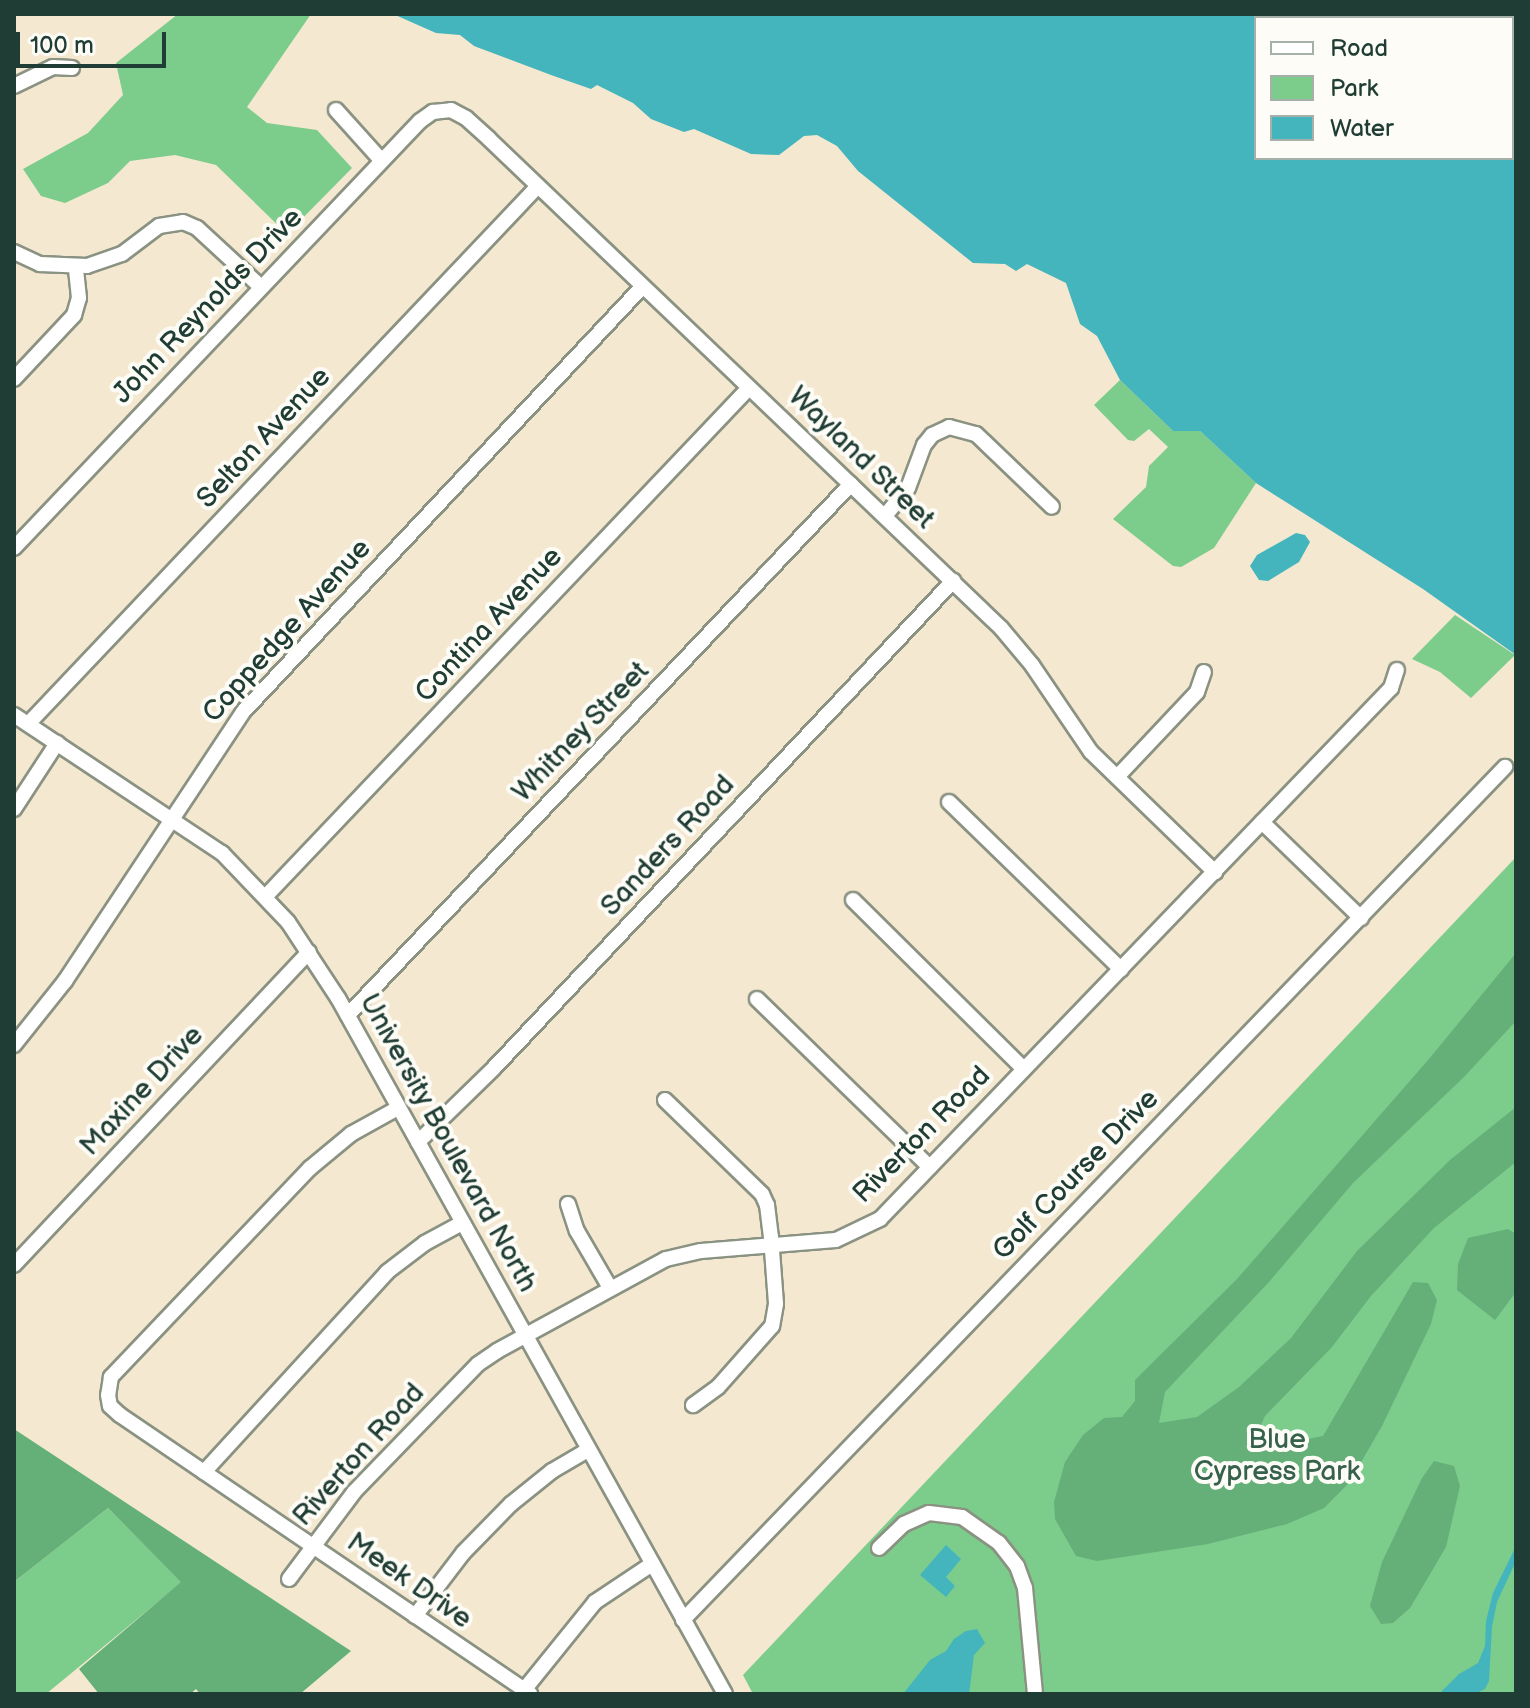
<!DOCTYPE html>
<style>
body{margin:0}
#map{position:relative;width:1530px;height:1708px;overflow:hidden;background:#f4e8d0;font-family:"Balsamiq Sans",sans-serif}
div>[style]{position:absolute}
.green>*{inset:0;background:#7ccc8c}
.forest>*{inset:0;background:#65b078}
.water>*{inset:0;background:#44b4bd}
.roads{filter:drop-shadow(2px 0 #8a9282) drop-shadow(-2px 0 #8a9282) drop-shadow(0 2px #8a9282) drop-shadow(0 -2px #8a9282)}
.minor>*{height:14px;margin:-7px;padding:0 7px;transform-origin:7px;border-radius:7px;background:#fff}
span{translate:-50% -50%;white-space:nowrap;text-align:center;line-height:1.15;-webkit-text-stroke:8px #fdfcf7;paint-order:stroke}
.street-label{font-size:28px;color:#1f3d34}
.park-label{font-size:28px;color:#36614a}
.frame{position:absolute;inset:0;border:16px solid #1f3d34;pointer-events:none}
.legend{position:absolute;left:1254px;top:16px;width:260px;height:144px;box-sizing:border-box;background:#fdfcf7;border:2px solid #a4b0a9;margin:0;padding:10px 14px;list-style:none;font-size:24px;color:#1f3d34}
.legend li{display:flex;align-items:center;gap:16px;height:40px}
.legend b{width:40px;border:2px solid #a4b0a9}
.scale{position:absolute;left:16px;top:32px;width:150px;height:36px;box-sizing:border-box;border:4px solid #1f3d34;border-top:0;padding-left:10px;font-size:24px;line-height:28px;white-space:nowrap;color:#1f3d34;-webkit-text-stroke:6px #fdfcf7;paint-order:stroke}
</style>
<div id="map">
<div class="green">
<i style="clip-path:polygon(178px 14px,311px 14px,247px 107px,267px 123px,317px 130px,352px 168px,287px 234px,216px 165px,175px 155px,130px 161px,108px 183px,65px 203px,41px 196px,23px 169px,88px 133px,123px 95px,116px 63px)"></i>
<i style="clip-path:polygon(1120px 380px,1173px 431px,1200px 431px,1256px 483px,1214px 548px,1181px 567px,1173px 566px,1113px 519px,1146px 487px,1149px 466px,1168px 447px,1149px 429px,1134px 441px,1128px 440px,1094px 405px)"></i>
<i style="clip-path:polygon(1455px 615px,1515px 655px,1471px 698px,1440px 672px,1412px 659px)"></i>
<i style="clip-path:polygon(1516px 857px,1516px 1694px,753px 1694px,743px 1675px)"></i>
<i style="clip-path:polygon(108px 1508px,182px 1582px,46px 1694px,14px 1694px,14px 1582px)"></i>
</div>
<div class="forest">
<i style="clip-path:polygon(1516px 953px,1516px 1021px,1464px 1077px,1353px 1183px,1269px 1282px,1165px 1392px,1159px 1423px,1197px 1417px,1239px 1387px,1291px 1338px,1357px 1251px,1450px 1160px,1516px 1107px,1516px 1162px,1434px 1228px,1371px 1296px,1332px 1347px,1265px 1416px,1254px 1441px,1273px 1446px,1323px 1436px,1413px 1282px,1428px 1283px,1437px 1300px,1431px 1324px,1382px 1426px,1349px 1483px,1324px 1508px,1287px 1524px,1208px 1544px,1097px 1561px,1076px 1556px,1055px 1519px,1054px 1502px,1065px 1462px,1083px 1435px,1104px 1418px,1122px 1417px,1135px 1401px,1135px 1380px,1237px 1279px,1429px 1059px)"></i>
<i style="clip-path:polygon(1508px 1229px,1516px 1234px,1516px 1292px,1495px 1320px,1457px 1290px,1458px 1264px,1468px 1238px)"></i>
<i style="clip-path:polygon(14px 1429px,351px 1651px,300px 1694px,200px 1694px,196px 1689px,190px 1694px,99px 1694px,79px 1669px,181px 1582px,108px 1508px,14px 1582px)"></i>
<i style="clip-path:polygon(1434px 1461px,1454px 1466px,1460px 1486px,1446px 1547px,1410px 1608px,1393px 1623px,1381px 1624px,1370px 1606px,1382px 1562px,1422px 1478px)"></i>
</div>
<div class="water">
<i style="clip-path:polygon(evenodd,393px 14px,1516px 14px,1516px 655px,1423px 589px,1256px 483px,1200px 431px,1173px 431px,1120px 380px,1097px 336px,1080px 324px,1066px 283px,1027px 264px,1016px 271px,1005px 264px,973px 263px,858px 171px,837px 146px,817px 135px,804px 136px,779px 155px,751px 154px,694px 129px,684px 132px,651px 119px,633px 103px,597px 85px,591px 89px,551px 75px,474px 46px,460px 35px,436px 33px,393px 14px,1256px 18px,1512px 18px,1512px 158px,1256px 158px,1256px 18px)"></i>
<i style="clip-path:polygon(1296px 533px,1305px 535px,1310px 542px,1299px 562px,1268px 581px,1259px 580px,1250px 566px,1257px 555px)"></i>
<i style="clip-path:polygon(946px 1545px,961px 1559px,946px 1577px,955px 1586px,946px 1597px,920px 1575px)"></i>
<i style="clip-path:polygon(1516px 1546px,1516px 1561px,1497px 1602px,1492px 1627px,1489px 1681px,1485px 1689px,1475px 1694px,1439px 1694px,1459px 1674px,1478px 1663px,1485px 1646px,1486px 1621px,1493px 1593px)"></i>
<i style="clip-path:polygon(977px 1629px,985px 1643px,974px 1655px,969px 1694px,903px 1694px,930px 1660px,946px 1651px,954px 1639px,966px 1631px)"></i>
</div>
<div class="roads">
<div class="minor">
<i style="left:14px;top:86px;width:43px;rotate:-26deg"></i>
<i style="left:53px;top:67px;width:19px;rotate:3deg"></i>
<i style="left:336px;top:110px;width:67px;rotate:48deg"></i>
<i style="left:14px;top:252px;width:29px;rotate:25deg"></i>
<i style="left:40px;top:264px;width:47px;rotate:2.4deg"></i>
<i style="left:87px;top:266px;width:37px;rotate:-19deg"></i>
<i style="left:122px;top:254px;width:46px;rotate:-37.1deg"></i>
<i style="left:159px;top:226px;width:24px;rotate:-9deg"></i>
<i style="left:183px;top:222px;width:15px;rotate:23deg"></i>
<i style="left:197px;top:228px;width:87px;rotate:42.7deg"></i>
<i style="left:14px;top:379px;width:88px;rotate:-46.8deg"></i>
<i style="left:74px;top:315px;width:18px;rotate:-74deg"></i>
<i style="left:79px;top:298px;width:31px;rotate:-96deg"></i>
<i style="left:885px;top:516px;width:36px;rotate:-51deg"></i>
<i style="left:908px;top:488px;width:46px;rotate:-69.6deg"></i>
<i style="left:924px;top:445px;width:13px;rotate:-51deg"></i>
<i style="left:932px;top:435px;width:19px;rotate:-25deg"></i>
<i style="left:949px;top:427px;width:28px;rotate:15deg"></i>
<i style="left:976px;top:434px;width:105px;rotate:43.8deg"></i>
<i style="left:14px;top:548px;width:589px;rotate:-46.44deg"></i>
<i style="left:420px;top:121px;width:16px;rotate:-35deg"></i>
<i style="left:433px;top:112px;width:18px;rotate:-6deg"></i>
<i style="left:451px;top:110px;width:17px;rotate:28deg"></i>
<i style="left:466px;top:118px;width:31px;rotate:42deg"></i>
<i style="left:489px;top:139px;width:708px;rotate:43.68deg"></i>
<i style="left:1001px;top:628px;width:48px;rotate:50deg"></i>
<i style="left:1032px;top:665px;width:105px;rotate:55.9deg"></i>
<i style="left:1091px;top:752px;width:173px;rotate:44.1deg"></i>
<i style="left:14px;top:715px;width:250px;rotate:33.6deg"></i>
<i style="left:222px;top:853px;width:95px;rotate:46.3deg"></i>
<i style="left:288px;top:922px;width:91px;rotate:56.7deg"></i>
<i style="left:338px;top:998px;width:796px;rotate:60.92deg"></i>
<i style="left:28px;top:724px;width:740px;rotate:-46.53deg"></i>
<i style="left:1117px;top:777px;width:117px;rotate:-46.7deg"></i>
<i style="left:1197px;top:692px;width:21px;rotate:-71deg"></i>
<i style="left:949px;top:802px;width:240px;rotate:44.2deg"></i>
<i style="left:14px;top:809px;width:79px;rotate:-56.9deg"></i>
<i style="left:1262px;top:822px;width:138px;rotate:44.1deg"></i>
<i style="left:266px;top:896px;width:701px;rotate:-46.45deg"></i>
<i style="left:853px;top:900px;width:240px;rotate:44.7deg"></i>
<i style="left:757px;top:999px;width:241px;rotate:44.2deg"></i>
<i style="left:348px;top:1015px;width:731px;rotate:-46.55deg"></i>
<i style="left:14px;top:1045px;width:82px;rotate:-51.4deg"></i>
<i style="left:65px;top:981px;width:323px;rotate:-56.5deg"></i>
<i style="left:243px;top:712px;width:584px;rotate:-46.8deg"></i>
<i style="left:665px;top:1100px;width:135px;rotate:44.1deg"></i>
<i style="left:762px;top:1194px;width:12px;rotate:66deg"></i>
<i style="left:767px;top:1205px;width:32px;rotate:83deg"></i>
<i style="left:771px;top:1237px;width:67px;rotate:85.7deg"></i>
<i style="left:776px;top:1304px;width:22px;rotate:100deg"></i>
<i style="left:772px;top:1326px;width:81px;rotate:131.5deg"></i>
<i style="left:718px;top:1387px;width:31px;rotate:144deg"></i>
<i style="left:398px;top:1108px;width:54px;rotate:151deg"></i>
<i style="left:351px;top:1134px;width:53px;rotate:140.3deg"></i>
<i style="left:310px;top:1168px;width:289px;rotate:133.6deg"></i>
<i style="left:111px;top:1377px;width:18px;rotate:99deg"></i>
<i style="left:108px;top:1395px;width:11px;rotate:80deg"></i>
<i style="left:110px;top:1406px;width:13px;rotate:42deg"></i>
<i style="left:120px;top:1415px;width:496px;rotate:34.2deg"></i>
<i style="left:418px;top:1142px;width:105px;rotate:-44.2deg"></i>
<i style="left:493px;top:1069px;width:671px;rotate:-46.69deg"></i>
<i style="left:568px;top:1204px;width:28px;rotate:72deg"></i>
<i style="left:577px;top:1231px;width:66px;rotate:59.9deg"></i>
<i style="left:14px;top:1265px;width:430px;rotate:-46.7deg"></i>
<i style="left:204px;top:1472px;width:271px;rotate:-47.5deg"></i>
<i style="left:387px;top:1272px;width:48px;rotate:-37.3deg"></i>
<i style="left:425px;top:1243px;width:42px;rotate:-28.4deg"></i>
<i style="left:879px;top:1548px;width:35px;rotate:-44deg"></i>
<i style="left:904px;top:1524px;width:27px;rotate:-24deg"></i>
<i style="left:929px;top:1513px;width:33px;rotate:7deg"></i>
<i style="left:962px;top:1517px;width:45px;rotate:35.1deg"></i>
<i style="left:999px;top:1543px;width:29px;rotate:52deg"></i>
<i style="left:1017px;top:1566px;width:23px;rotate:70deg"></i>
<i style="left:1025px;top:1588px;width:106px;rotate:84.6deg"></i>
<i style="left:289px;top:1579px;width:109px;rotate:-53.2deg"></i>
<i style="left:354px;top:1492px;width:178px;rotate:-45.9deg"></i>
<i style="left:478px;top:1364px;width:23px;rotate:-34deg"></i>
<i style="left:497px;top:1351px;width:192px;rotate:-28.6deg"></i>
<i style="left:666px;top:1259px;width:36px;rotate:-13deg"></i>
<i style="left:701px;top:1251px;width:135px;rotate:-4.7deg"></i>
<i style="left:836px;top:1240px;width:49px;rotate:-25.5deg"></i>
<i style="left:880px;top:1219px;width:737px;rotate:-46.1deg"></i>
<i style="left:1391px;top:688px;width:19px;rotate:-72deg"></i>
<i style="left:415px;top:1616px;width:79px;rotate:-52.7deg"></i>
<i style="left:463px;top:1553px;width:69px;rotate:-45.6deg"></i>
<i style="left:511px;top:1504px;width:53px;rotate:-38.8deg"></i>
<i style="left:552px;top:1471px;width:42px;rotate:-30.3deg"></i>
<i style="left:683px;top:1620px;width:1185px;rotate:-46.06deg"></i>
<i style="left:524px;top:1690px;width:113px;rotate:-51.1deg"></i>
<i style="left:595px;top:1602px;width:69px;rotate:-33.7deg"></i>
</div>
</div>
<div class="street-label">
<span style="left:208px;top:306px;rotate:-46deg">John Reynolds Drive</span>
<span style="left:264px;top:438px;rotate:-47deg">Selton Avenue</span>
<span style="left:861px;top:458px;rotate:44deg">Wayland Street</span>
<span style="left:489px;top:625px;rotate:-47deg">Contina Avenue</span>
<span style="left:287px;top:631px;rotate:-48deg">Coppedge Avenue</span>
<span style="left:581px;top:732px;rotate:-46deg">Whitney Street</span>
<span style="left:668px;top:846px;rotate:-47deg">Sanders Road</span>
<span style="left:142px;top:1091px;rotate:-47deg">Maxine Drive</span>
<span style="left:922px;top:1135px;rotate:-45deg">Riverton Road</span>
<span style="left:448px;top:1143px;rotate:61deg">University Boulevard North</span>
<span style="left:1076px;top:1175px;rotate:-46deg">Golf Course Drive</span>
<span style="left:359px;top:1455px;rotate:-48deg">Riverton Road</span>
<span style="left:409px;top:1581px;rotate:35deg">Meek Drive</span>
</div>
<div class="park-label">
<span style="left:1277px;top:1456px">Blue<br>Cypress Park</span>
</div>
<div class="frame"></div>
<ul class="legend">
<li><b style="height:10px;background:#fff"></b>Road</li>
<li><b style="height:22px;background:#7ccc8c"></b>Park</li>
<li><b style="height:22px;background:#44b4bd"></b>Water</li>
</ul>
<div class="scale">100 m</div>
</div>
